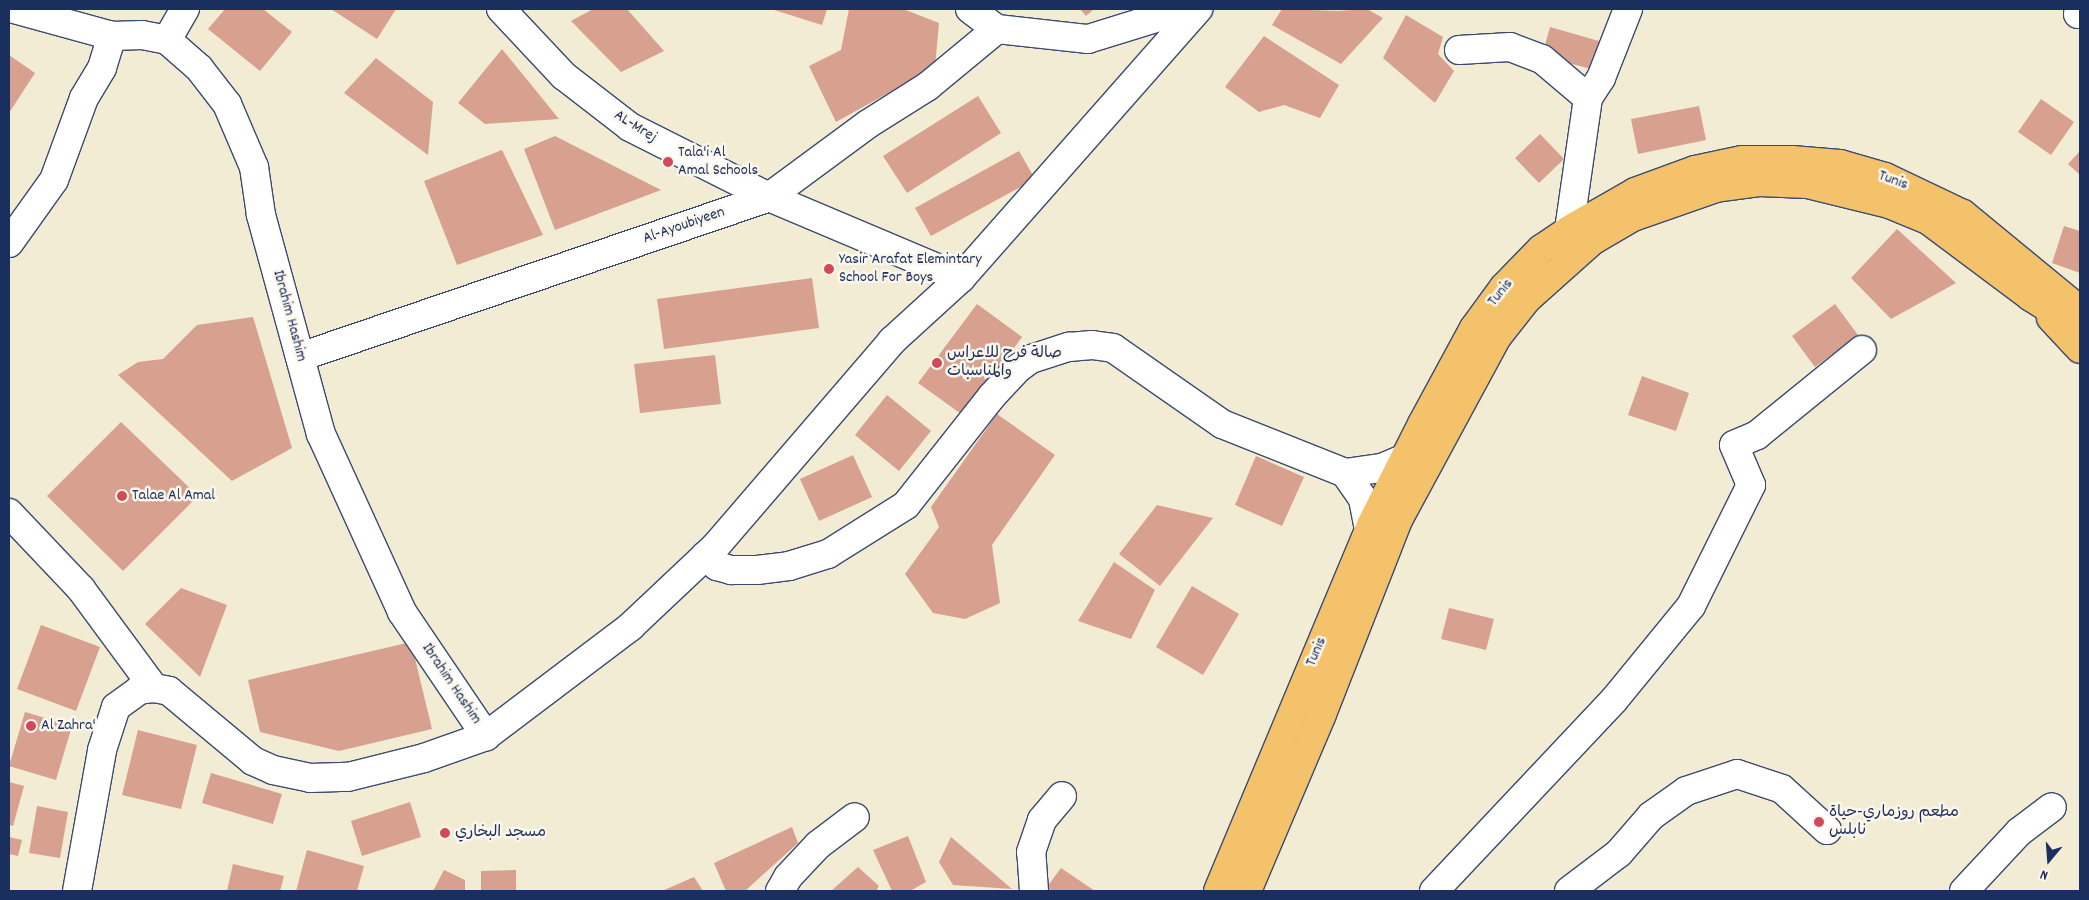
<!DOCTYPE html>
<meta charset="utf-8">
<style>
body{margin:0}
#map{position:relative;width:2089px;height:900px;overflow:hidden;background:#f2ecd5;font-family:Dekko,"Playpen Sans Arabic",sans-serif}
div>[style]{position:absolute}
.building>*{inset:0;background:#d8a08f}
.roads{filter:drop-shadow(1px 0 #3b4b70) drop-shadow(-1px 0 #3b4b70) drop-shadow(0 1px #3b4b70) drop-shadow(0 -1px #3b4b70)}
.minor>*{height:28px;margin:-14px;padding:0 14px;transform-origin:14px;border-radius:14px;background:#fff}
.major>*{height:28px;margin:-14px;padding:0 14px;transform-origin:14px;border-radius:14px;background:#f4c26a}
.dots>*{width:14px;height:14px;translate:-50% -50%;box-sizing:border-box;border:2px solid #fbf7ec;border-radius:50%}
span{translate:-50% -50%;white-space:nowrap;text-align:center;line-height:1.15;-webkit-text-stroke:5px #fbf7ec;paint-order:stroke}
.street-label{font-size:16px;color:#1b2f5e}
.poi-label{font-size:16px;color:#1b2f5e}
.left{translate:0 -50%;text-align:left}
.frame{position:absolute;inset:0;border:10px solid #1b2f5e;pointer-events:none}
.north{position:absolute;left:2024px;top:835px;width:50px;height:50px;-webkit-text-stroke:4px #fbf7ec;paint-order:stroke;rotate:198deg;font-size:14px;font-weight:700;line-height:20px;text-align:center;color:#1b2f5e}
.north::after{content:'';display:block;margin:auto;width:18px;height:22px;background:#1b2f5e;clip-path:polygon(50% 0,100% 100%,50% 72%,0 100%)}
</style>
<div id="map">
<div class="building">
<i style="clip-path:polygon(225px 9px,263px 9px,292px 32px,260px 71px,208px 29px)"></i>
<i style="clip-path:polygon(331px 9px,396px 9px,377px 39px)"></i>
<i style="clip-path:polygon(593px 9px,627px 9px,664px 51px,621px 72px,571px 21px)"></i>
<i style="clip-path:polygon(771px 9px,827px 9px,822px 25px)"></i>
<i style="clip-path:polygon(849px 9px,903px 9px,939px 23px,935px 67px,836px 122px,809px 66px,841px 50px)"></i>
<i style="clip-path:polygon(1080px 9px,1094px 9px,1086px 16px)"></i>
<i style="clip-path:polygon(1282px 9px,1338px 11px,1367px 9px,1383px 18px,1341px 64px,1272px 25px)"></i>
<i style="clip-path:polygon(1406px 15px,1443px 37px,1438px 54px,1454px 71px,1435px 103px,1383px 58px)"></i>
<i style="clip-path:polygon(1550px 27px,1599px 41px,1591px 69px,1542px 56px)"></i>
<i style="clip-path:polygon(1264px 36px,1339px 85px,1320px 118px,1284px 105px,1259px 112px,1225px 87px)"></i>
<i style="clip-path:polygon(502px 49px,559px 119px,485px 124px,458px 103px)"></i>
<i style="clip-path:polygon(9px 55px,35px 73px,9px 113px)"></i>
<i style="clip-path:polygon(376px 58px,433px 102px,428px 155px,344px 93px)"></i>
<i style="clip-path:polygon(978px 96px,1001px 133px,907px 193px,883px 156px)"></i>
<i style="clip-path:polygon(2041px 99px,2074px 122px,2051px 155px,2018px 132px)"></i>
<i style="clip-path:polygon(1699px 106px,1706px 140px,1638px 154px,1631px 119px)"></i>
<i style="clip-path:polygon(1540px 134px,1564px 159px,1539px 183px,1515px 158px)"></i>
<i style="clip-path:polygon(555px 136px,661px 190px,555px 230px,524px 149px)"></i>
<i style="clip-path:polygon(502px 150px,543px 235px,457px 265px,424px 181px)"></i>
<i style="clip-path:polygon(1019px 151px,1035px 179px,931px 236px,915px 208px)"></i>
<i style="clip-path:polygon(2080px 151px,2080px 175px,2068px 164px)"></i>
<i style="clip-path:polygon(2064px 226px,2080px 231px,2080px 273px,2052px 263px)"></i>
<i style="clip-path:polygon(1897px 229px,1956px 283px,1891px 319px,1851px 278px)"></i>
<i style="clip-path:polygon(812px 278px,819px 328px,664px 349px,657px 299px)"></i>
<i style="clip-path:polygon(977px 304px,1022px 337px,964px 416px,918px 383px)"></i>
<i style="clip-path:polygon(1835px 304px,1858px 335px,1815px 367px,1792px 336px)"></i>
<i style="clip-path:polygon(253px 317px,292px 448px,232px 481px,118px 375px,138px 362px,163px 359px,197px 325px)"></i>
<i style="clip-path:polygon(715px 355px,721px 404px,640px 413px,634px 364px)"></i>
<i style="clip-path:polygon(1642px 376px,1689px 393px,1676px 431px,1628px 415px)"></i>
<i style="clip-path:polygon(887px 395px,931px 431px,899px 471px,855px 435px)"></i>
<i style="clip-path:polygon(997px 414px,1055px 455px,992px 545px,1000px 603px,965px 619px,933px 613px,905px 574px,939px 527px,931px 507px)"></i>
<i style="clip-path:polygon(121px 422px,198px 496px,123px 571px,47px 496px)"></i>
<i style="clip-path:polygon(853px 455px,872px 497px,819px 521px,800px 479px)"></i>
<i style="clip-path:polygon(1256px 456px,1304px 477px,1282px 526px,1235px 505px)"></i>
<i style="clip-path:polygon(1157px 505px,1213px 518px,1160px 586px,1119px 554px)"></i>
<i style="clip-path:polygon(1114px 562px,1155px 590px,1131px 639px,1078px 621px)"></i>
<i style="clip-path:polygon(1192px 586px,1239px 614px,1203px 675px,1156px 647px)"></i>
<i style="clip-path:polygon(181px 588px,227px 605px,200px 677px,145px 624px)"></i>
<i style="clip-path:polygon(1449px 608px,1494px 619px,1486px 650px,1441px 639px)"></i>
<i style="clip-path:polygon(41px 625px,100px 647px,76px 711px,17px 689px)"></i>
<i style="clip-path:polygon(411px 642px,432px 729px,339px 751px,260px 732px,248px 680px)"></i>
<i style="clip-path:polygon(25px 712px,72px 726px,56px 780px,9px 766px)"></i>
<i style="clip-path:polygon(138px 730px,197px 745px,181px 809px,122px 795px)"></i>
<i style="clip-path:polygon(211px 773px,282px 794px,273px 824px,202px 803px)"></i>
<i style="clip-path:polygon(9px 782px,24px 786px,13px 826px,9px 825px)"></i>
<i style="clip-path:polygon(410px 802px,421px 837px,362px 856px,351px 821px)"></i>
<i style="clip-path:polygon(37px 806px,68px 812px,60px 858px,29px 853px)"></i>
<i style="clip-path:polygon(792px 827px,798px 843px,745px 891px,726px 891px,714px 863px)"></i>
<i style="clip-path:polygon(908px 836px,926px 882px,910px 891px,892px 891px,873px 850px)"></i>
<i style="clip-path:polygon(9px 837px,22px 840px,18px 856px,9px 854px)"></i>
<i style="clip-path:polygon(951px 837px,1012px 889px,953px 885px,939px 862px)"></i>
<i style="clip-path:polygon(307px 850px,364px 866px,357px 891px,296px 891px)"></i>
<i style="clip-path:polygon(233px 864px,284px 876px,280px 891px,227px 891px)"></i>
<i style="clip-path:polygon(858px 867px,879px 886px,876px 891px,831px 891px)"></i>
<i style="clip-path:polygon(1061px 868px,1095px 891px,1044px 891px)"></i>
<i style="clip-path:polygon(444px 870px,465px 880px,465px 891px,433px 891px)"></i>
<i style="clip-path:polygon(516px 870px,516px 891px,481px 891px,481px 871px)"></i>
<i style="clip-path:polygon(694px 877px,703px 891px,662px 891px)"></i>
</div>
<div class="roads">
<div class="minor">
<i style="left:14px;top:9px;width:102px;rotate:15.4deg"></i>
<i style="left:112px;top:36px;width:30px;rotate:-2deg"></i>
<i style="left:142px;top:35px;width:25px;rotate:11deg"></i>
<i style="left:167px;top:40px;width:43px;rotate:41.2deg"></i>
<i style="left:199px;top:68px;width:46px;rotate:52.1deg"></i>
<i style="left:227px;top:104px;width:69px;rotate:66.8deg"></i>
<i style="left:254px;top:167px;width:49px;rotate:81.7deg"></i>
<i style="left:261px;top:215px;width:227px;rotate:74.7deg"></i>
<i style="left:321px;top:434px;width:196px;rotate:65.5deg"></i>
<i style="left:402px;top:612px;width:150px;rotate:55.9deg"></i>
<i style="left:501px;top:9px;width:92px;rotate:46.8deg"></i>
<i style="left:564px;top:76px;width:83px;rotate:37.7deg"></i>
<i style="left:630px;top:127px;width:156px;rotate:26.7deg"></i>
<i style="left:769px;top:197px;width:208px;rotate:22.9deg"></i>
<i style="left:970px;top:9px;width:34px;rotate:37deg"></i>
<i style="left:2078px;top:14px;width:2px"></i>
<i style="left:997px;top:29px;width:92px;rotate:6.3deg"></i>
<i style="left:1088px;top:39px;width:102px;rotate:-17.2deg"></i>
<i style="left:167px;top:40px;width:36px;rotate:-60deg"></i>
<i style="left:1459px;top:50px;width:51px;rotate:-3.4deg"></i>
<i style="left:1510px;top:47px;width:34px;rotate:21deg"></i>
<i style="left:1542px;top:59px;width:60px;rotate:40.3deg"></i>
<i style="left:1569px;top:230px;width:133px;rotate:-81.8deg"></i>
<i style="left:1588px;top:98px;width:24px;rotate:-57deg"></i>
<i style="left:1601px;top:78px;width:74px;rotate:-68.6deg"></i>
<i style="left:9px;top:243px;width:77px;rotate:-54.5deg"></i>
<i style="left:54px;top:180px;width:87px;rotate:-69.9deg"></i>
<i style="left:84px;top:98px;width:35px;rotate:-59deg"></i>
<i style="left:102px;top:68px;width:34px;rotate:-73deg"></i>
<i style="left:300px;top:357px;width:496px;rotate:-18.8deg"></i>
<i style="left:769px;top:197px;width:123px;rotate:-36.4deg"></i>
<i style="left:868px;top:124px;width:71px;rotate:-32.3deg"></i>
<i style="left:928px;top:86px;width:89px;rotate:-39.6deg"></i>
<i style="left:1345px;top:473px;width:32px;rotate:55deg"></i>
<i style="left:1363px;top:499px;width:33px;rotate:79deg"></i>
<i style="left:9px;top:513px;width:105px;rotate:46.5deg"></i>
<i style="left:81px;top:589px;width:123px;rotate:53.6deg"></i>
<i style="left:705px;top:556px;width:16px;rotate:40deg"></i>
<i style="left:717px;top:566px;width:15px;rotate:16deg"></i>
<i style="left:731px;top:570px;width:26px"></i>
<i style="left:757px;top:570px;width:32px;rotate:-7deg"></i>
<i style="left:789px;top:566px;width:41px;rotate:-17.1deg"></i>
<i style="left:828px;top:554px;width:92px;rotate:-32.1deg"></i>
<i style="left:906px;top:505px;width:139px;rotate:-51.7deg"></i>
<i style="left:992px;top:396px;width:37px;rotate:-47deg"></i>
<i style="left:1017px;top:369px;width:17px;rotate:-36deg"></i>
<i style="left:1031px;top:359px;width:40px;rotate:-18deg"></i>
<i style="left:1069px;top:347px;width:23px;rotate:-5deg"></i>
<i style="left:1092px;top:345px;width:21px;rotate:8deg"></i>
<i style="left:1113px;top:348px;width:133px;rotate:34.9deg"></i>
<i style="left:1222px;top:424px;width:132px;rotate:21.7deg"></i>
<i style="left:1345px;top:473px;width:37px;rotate:-8deg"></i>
<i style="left:1382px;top:468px;width:25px;rotate:-23deg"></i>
<i style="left:77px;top:891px;width:143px;rotate:-79.9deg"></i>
<i style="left:102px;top:750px;width:45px;rotate:-72deg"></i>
<i style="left:116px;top:707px;width:29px;rotate:-36deg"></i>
<i style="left:139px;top:690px;width:15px;rotate:-8deg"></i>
<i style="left:154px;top:688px;width:15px;rotate:11deg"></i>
<i style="left:169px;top:691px;width:109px;rotate:39.8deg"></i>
<i style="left:253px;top:761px;width:22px;rotate:24deg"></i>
<i style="left:273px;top:770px;width:38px;rotate:12deg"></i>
<i style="left:310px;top:778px;width:38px;rotate:-2deg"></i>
<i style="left:348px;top:777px;width:78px;rotate:-14deg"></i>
<i style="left:424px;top:758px;width:66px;rotate:-19.5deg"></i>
<i style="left:486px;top:736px;width:181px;rotate:-37.1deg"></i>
<i style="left:630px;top:627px;width:117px;rotate:-43.3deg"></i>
<i style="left:715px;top:547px;width:272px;rotate:-49.3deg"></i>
<i style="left:892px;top:341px;width:93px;rotate:-42.4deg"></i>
<i style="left:961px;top:278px;width:359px;rotate:-48.6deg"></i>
<i style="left:780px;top:891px;width:16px;rotate:-60deg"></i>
<i style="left:788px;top:877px;width:44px;rotate:-46.8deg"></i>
<i style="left:818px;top:845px;width:46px;rotate:-37.1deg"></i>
<i style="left:1034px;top:891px;width:39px;rotate:-94deg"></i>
<i style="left:1031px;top:852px;width:34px;rotate:-71deg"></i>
<i style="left:1042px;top:820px;width:31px;rotate:-50deg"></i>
<i style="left:1434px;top:891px;width:262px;rotate:-46.7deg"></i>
<i style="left:1614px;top:700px;width:122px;rotate:-50.7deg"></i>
<i style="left:1691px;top:606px;width:135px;rotate:-63.6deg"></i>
<i style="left:1751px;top:485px;width:43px;rotate:-113deg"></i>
<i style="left:1734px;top:445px;width:25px;rotate:-23deg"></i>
<i style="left:1757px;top:435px;width:135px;rotate:-39deg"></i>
<i style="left:1569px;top:891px;width:63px;rotate:-37.2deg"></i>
<i style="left:1619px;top:853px;width:49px;rotate:-49.1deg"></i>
<i style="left:1651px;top:816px;width:43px;rotate:-35.5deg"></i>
<i style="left:1686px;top:791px;width:54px;rotate:-18.4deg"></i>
<i style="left:1737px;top:774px;width:47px;rotate:18.4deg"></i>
<i style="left:1782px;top:789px;width:61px;rotate:42.3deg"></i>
<i style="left:1964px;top:891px;width:81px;rotate:-47deg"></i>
<i style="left:2019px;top:832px;width:41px;rotate:-37.1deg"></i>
</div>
<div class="major">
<i style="left:2051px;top:318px;width:42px;rotate:46.9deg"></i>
<i style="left:1218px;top:891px;width:397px;rotate:-67.3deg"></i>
<i style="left:1371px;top:525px;width:113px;rotate:-63.2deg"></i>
<i style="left:1422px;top:424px;width:109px;rotate:-61.6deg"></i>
<i style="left:1474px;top:328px;width:51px;rotate:-53.8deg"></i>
<i style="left:1504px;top:287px;width:53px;rotate:-45.8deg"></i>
<i style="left:1541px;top:249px;width:34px;rotate:-34deg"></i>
<i style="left:1569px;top:230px;width:76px;rotate:-29.9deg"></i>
<i style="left:1635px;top:192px;width:64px;rotate:-20.1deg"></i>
<i style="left:1695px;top:170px;width:48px;rotate:-12deg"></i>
<i style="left:1742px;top:160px;width:50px"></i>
<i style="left:1792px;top:160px;width:48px;rotate:4.8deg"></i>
<i style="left:1840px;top:164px;width:47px;rotate:16.1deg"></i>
<i style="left:1885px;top:177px;width:86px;rotate:25.4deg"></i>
<i style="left:1963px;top:214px;width:151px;rotate:39.4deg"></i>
<i style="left:1247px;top:891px;width:192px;rotate:-67deg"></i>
<i style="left:1322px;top:714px;width:208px;rotate:-68.6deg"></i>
<i style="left:1398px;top:520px;width:208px;rotate:-61.6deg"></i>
<i style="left:1497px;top:337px;width:48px;rotate:-51.7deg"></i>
<i style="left:1527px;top:299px;width:87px;rotate:-41.7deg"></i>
<i style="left:1592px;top:241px;width:48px;rotate:-30.3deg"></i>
<i style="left:1633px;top:217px;width:88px;rotate:-19.3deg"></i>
<i style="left:1716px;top:188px;width:43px;rotate:-7.9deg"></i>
<i style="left:1759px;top:182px;width:48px;rotate:2.4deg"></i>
<i style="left:1807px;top:184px;width:84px;rotate:13.7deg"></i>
<i style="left:1889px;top:204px;width:42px;rotate:22.3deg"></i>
<i style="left:1928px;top:220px;width:129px;rotate:36.8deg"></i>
<i style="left:2031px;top:297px;width:54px;rotate:32.2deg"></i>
</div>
</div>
<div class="dots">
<i style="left:668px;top:162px;background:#d1495b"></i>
<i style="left:829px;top:269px;background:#d1495b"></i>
<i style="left:937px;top:363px;background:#d1495b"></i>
<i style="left:122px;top:496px;background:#d1495b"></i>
<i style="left:31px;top:726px;background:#d1495b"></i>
<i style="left:1819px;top:822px;background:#d1495b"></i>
<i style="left:445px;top:833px;background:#d1495b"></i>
</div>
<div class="street-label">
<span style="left:635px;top:127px;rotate:32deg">AL-Mrej</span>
<span style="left:1893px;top:181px;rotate:20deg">Tunis</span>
<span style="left:684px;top:226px;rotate:-19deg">Al-Ayoubiyeen</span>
<span style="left:1501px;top:293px;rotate:-51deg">Tunis</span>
<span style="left:289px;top:316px;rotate:75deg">Ibrahim Hashim</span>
<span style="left:1317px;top:652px;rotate:-67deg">Tunis</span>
<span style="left:451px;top:684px;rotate:56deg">Ibrahim Hashim</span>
</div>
<div class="poi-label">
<span class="left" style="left:678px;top:162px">Tala'i Al<br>Amal Schools</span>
<span class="left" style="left:839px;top:269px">Yasir Arafat Elemintary<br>School For Boys</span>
<span class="left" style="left:947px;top:363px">صالة فرح للاعراس<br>والمناسبات</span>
<span class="left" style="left:132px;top:496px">Talae Al Amal</span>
<span class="left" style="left:41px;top:726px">Al Zahra'</span>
<span class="left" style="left:1829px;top:822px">مطعم روزماري-حياة<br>نابلس</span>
<span class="left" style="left:455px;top:833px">مسجد البخاري</span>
</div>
<div class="frame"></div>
<div class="north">N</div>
</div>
